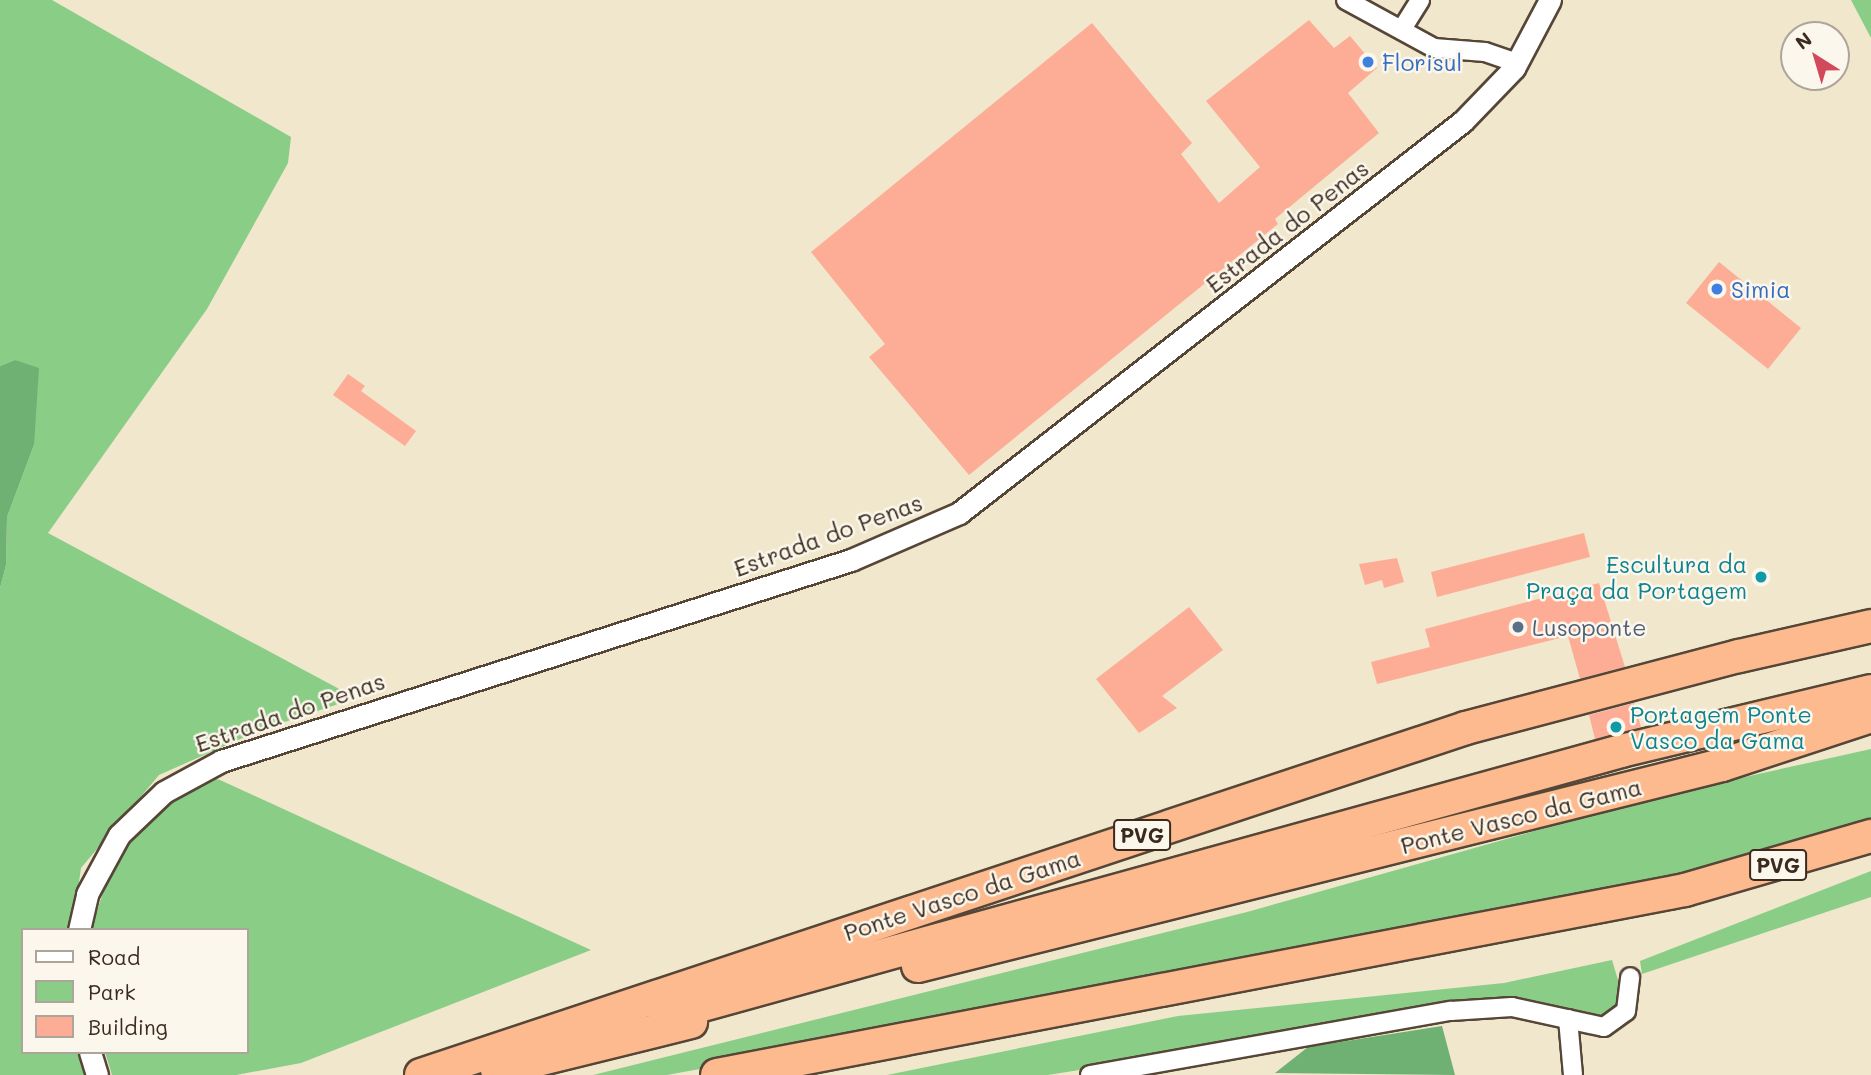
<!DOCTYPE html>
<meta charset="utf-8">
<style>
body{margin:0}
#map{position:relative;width:1871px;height:1075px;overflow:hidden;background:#f0e7cc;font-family:Mali,sans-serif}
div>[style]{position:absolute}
.green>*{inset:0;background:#8acd86}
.forest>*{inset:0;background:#6fb073}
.building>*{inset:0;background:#fdad95}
.roads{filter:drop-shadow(2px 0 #564638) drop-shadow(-2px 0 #564638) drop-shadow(0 2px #564638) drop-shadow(0 -2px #564638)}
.minor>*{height:18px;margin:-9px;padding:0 9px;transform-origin:9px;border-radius:9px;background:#fff}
.tertiary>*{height:21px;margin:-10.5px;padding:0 10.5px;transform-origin:10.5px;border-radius:10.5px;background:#fff}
.motorway>*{height:32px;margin:-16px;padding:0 16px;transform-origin:16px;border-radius:16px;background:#fcba8e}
.dots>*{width:19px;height:19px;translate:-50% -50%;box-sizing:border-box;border:4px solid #fbf7ec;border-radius:50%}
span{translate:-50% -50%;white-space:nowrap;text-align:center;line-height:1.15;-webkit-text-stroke:5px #fbf7ec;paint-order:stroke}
.shield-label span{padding:2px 5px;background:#fbf7ec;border:2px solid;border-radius:5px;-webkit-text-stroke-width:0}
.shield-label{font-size:21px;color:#3b2a1e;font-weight:700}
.shop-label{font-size:23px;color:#366cbe}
.left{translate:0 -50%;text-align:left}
.street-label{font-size:23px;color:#3b2a1e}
.culture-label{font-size:23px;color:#0d838f}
.right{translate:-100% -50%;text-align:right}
.service-label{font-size:23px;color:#4e5e75}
.legend{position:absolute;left:21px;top:928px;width:228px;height:126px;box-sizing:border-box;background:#fbf7ec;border:2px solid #aea59a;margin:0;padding:9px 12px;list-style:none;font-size:21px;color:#3b2a1e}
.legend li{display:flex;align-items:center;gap:14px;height:35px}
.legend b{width:35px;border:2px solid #aea59a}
.north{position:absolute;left:1780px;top:21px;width:70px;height:70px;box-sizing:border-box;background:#fbf7ec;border:2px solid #aea59a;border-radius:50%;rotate:323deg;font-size:19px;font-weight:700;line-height:28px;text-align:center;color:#3b2a1e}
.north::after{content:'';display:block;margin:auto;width:24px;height:32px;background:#d1495b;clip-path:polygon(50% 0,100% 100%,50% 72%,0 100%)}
</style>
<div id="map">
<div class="green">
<i style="clip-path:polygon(0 0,52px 0,291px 137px,288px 163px,207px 309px,48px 533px,356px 698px,258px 731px,159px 775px,81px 868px,72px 930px,23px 930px,23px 1052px,80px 1052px,85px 1075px,0 1075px,0 588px,6px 565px,7px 517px,34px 445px,15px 360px,0 366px)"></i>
<i style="clip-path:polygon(1851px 0,1871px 0,1871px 38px)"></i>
<i style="clip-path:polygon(1871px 749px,1871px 825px,1764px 859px,1270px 965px,667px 1075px,593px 1075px,1247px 912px,1659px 796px)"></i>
<i style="clip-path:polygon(206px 777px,220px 780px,591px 950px,301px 1063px,236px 1075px,112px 1075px,105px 1052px,247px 1052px,247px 930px,91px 930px,114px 858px,166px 800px)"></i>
<i style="clip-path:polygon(1871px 871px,1871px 897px,1642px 974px,1640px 961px)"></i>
<i style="clip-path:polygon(1612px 960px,1624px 1000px,1608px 1018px,1513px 1001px,1048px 1075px,887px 1075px,1178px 1016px,1504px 983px)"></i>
</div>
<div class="forest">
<i style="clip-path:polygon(15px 360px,39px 368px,34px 445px,7px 517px,6px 565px,0 588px,0 366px)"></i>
<i style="clip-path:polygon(1442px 1026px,1455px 1075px,1275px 1073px,1308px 1047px)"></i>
</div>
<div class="building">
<i style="clip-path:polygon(1309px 20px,1334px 48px,1350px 36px,1377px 68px,1348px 93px,1379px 133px,1275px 219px,1278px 224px,969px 475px,869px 357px,885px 344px,811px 252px,1092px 23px,1192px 143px,1181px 154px,1219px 203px,1260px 167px,1206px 101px)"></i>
<i style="clip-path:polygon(1719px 262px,1801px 328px,1768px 369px,1686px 303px)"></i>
<i style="clip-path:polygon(348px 374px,365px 386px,361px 391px,416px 431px,405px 446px,333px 395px)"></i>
<i style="clip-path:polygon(1584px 533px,1590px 557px,1437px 597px,1431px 572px)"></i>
<i style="clip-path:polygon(1397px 558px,1404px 582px,1384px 588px,1382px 580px,1365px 585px,1359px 564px)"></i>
<i style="clip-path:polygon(1599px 583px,1625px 667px,1580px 679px,1568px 636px,1377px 684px,1371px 662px,1430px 647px,1425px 629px)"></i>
<i style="clip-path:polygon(1189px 607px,1223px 650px,1162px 696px,1177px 708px,1139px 733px,1096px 679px)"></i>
<i style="clip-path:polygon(1634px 703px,1641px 727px,1595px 739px,1589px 715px)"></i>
</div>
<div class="roads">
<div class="minor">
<i style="left:1346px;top:0;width:100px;rotate:28.6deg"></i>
<i style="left:1434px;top:48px;width:51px;rotate:4.5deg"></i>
<i style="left:1485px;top:52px;width:34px;rotate:19deg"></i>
<i style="left:1402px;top:29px;width:34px;rotate:-58deg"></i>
<i style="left:1568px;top:1019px;width:56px;rotate:84.9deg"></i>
<i style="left:1090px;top:1075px;width:367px;rotate:-10.1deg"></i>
<i style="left:1451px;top:1011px;width:61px;rotate:-3.8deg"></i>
<i style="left:1512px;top:1007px;width:94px;rotate:12.3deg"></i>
<i style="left:1604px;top:1027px;width:27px;rotate:-36deg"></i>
<i style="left:1626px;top:1011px;width:34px;rotate:-83deg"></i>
</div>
<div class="tertiary">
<i style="left:79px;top:930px;width:37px;rotate:-77deg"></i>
<i style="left:87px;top:894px;width:67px;rotate:-61.5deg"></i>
<i style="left:119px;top:835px;width:62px;rotate:-43.7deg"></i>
<i style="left:164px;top:792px;width:65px;rotate:-28.5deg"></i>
<i style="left:221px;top:761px;width:661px;rotate:-17.7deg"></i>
<i style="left:851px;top:560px;width:118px;rotate:-23.5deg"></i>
<i style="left:959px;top:513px;width:638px;rotate:-37.87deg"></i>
<i style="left:1463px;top:121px;width:74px;rotate:-46.1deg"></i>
<i style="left:1514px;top:68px;width:77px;rotate:-62.1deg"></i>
<i style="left:90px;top:1052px;width:24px;rotate:73deg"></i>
</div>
<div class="motorway">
<i style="left:918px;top:966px;width:829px;rotate:-14.04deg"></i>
<i style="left:1722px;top:765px;width:157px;rotate:-18.2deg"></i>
<i style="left:666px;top:1015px;width:991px;rotate:-15.45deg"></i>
<i style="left:1621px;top:751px;width:257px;rotate:-13.5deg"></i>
<i style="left:497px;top:1070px;width:200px;rotate:-13.9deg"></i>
<i style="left:421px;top:1075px;width:1101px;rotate:-18.37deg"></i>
<i style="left:1466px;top:728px;width:282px;rotate:-14.8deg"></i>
<i style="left:1739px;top:656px;width:135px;rotate:-12.8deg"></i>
<i style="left:717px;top:1075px;width:986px;rotate:-10.82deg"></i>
<i style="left:1685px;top:890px;width:194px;rotate:-16.2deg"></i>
</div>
</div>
<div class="dots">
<i style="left:1368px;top:62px;background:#3f7fe0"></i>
<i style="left:1717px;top:289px;background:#3f7fe0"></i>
<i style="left:1761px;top:577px;background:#0f9aa8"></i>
<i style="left:1518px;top:627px;background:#5c6f8a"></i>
<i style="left:1616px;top:727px;background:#0f9aa8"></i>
</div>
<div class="shield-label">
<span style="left:1142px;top:835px">PVG</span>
<span style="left:1778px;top:865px">PVG</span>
</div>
<div class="shop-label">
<span class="left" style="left:1382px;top:62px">Florisul</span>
<span class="left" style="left:1731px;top:289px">Simia</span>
</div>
<div class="street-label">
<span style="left:1287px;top:226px;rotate:-38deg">Estrada do Penas</span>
<span style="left:828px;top:535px;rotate:-20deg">Estrada do Penas</span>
<span style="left:290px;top:712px;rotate:-19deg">Estrada do Penas</span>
<span style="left:1521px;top:816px;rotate:-14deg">Ponte Vasco da Gama</span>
<span style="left:962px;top:895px;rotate:-18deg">Ponte Vasco da Gama</span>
</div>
<div class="culture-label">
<span class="right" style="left:1747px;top:577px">Escultura da<br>Praça da Portagem</span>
<span class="left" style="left:1630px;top:727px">Portagem Ponte<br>Vasco da Gama</span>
</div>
<div class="service-label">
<span class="left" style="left:1532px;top:627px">Lusoponte</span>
</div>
<ul class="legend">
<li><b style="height:9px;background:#fff"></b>Road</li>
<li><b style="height:19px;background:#8acd86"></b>Park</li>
<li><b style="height:19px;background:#fdad95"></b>Building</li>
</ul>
<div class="north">N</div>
</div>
